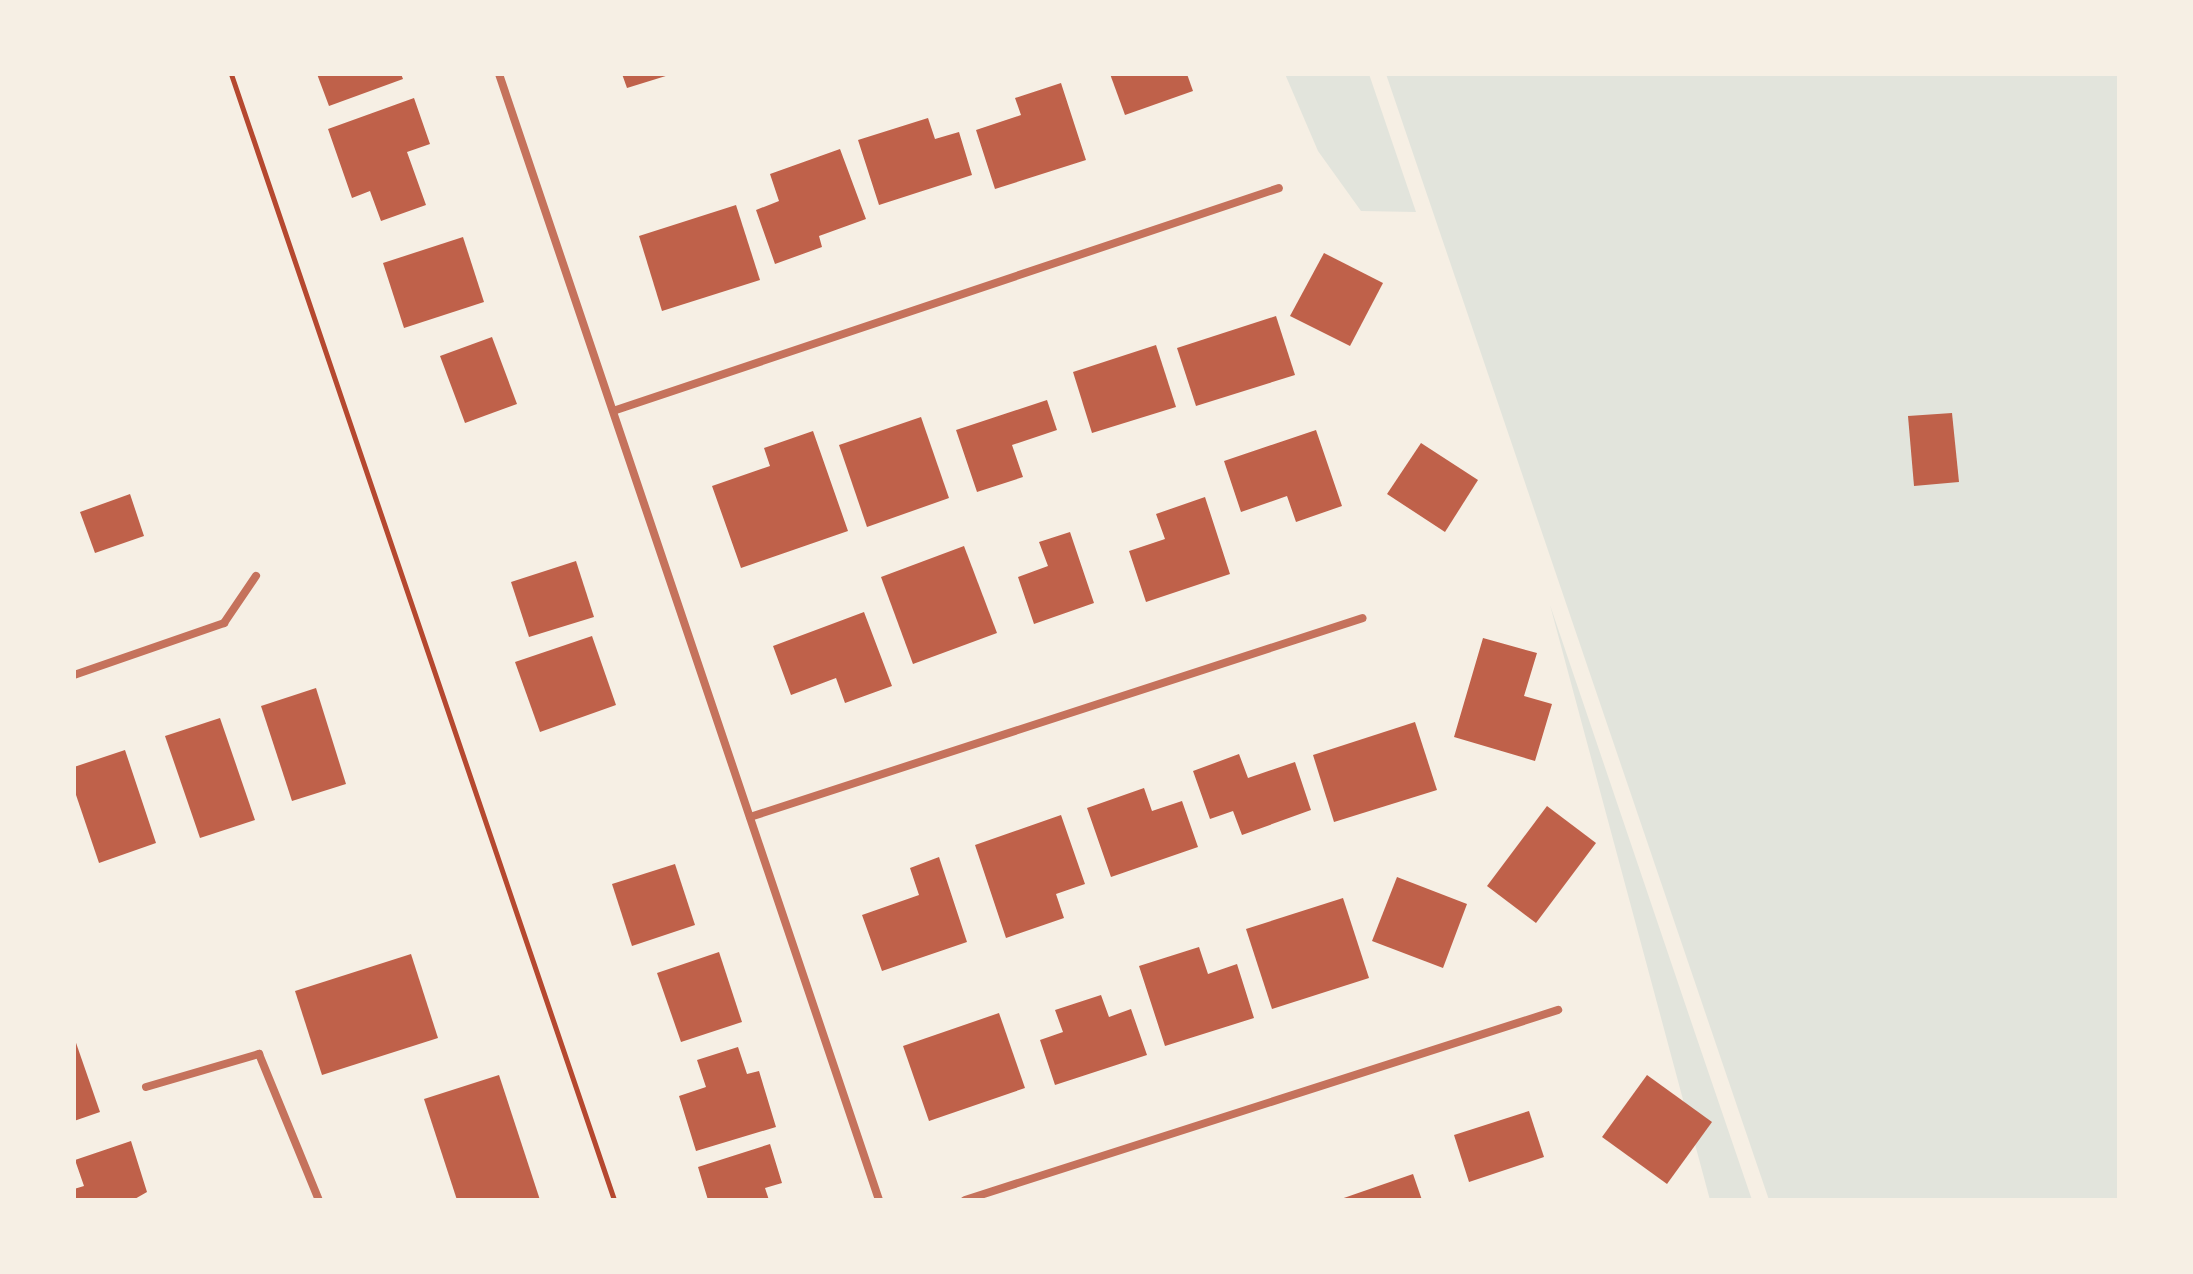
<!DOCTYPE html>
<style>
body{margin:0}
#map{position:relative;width:2193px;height:1274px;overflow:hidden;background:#f6efe4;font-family:Lato,sans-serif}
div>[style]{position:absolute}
.green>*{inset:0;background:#e2e4dc}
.building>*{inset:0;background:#bf614a}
.path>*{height:5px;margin:-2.5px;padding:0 2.5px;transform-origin:2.5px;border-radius:2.5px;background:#b5482f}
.minor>*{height:8px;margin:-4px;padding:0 4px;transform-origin:4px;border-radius:4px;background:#c5725c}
span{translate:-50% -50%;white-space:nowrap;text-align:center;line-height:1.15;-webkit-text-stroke:6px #f6efe4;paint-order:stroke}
.frame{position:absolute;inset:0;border:76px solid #f6efe4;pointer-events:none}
</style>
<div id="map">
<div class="green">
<i style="clip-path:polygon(1285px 74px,1369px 74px,1416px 212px,1361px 211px,1318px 151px)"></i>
<i style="clip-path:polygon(1386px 74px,2119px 74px,2119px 1200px,1769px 1200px)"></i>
<i style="clip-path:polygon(1550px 605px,1695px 1033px,1752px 1200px,1710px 1200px)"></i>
</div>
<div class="building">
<i style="clip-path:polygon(317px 74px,401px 74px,403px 79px,329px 106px)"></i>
<i style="clip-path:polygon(622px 74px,669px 74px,669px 75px,627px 88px)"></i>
<i style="clip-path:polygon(1110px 74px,1187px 74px,1193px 91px,1125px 115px)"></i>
<i style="clip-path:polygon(1061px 83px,1086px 160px,995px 189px,976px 130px,1021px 115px,1015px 98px)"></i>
<i style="clip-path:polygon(414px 98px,430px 144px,407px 152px,426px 205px,381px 221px,370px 191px,352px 198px,328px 129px)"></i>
<i style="clip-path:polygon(928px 118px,935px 139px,959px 132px,972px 175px,879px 205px,858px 140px)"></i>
<i style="clip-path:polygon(840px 149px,866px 219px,819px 236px,822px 247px,775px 264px,756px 210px,779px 201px,770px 174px)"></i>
<i style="clip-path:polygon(736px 205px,760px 280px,662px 311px,639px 236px)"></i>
<i style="clip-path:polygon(463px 237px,484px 302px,404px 328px,383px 263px)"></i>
<i style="clip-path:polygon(1324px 253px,1383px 283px,1350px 346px,1290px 316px)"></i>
<i style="clip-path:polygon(1276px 316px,1295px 375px,1196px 406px,1177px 348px)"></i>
<i style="clip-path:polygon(492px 337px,517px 404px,465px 423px,440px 356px)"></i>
<i style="clip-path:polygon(1156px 345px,1176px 407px,1092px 433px,1073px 372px)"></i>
<i style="clip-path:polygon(1047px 400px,1057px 430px,1012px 445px,1023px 477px,977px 492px,956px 430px)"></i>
<i style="clip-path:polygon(1952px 413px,1959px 482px,1914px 486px,1908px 416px)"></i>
<i style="clip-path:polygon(921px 417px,949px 498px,867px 527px,839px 445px)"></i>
<i style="clip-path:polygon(1316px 430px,1342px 506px,1296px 522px,1287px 496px,1241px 512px,1224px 461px)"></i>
<i style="clip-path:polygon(813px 431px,848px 531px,741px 568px,712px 486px,770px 466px,764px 448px)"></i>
<i style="clip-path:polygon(1421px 443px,1478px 480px,1445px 532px,1387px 494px)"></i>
<i style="clip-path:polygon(130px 494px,144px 536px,95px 553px,80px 512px)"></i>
<i style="clip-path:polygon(1205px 497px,1230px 574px,1146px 602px,1129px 551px,1165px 539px,1156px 514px)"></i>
<i style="clip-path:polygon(1070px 532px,1094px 603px,1034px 624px,1018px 577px,1048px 566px,1039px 542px)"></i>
<i style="clip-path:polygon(964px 546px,997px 633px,913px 664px,881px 577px)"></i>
<i style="clip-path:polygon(576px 561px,594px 617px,529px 637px,511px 582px)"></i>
<i style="clip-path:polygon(864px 612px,892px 686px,845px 703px,836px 678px,791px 695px,773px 646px)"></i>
<i style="clip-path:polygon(592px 636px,616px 705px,540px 732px,515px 662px)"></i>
<i style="clip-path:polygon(1483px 638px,1537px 653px,1524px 696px,1552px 704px,1535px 761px,1454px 737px)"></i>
<i style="clip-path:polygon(316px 688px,346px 784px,292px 801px,261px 706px)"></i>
<i style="clip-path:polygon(220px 718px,255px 820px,200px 838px,165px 736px)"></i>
<i style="clip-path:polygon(1415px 722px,1437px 790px,1334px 822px,1313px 755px)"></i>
<i style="clip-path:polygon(125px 750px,156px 843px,99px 863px,74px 789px,74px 767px)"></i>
<i style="clip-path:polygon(1239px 754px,1248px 778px,1295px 762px,1311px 810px,1242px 835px,1233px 811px,1210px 819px,1193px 771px)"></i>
<i style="clip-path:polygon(1144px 788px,1152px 811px,1182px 801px,1198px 847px,1111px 877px,1087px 808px)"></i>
<i style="clip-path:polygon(1547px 806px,1596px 843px,1536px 923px,1487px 886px)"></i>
<i style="clip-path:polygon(1061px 815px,1085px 884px,1056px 894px,1064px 918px,1006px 938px,975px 845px)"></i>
<i style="clip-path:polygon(939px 857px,967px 942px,882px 971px,862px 915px,919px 895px,910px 868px)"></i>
<i style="clip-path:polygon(675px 864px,695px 925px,632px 946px,612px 884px)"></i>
<i style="clip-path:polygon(1397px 877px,1467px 904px,1443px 968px,1372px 941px)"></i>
<i style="clip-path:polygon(1343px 898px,1369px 978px,1272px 1009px,1246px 929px)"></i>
<i style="clip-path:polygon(1199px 947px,1208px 974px,1237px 964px,1254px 1018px,1165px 1046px,1139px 966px)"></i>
<i style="clip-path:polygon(719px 952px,742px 1022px,681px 1042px,657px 973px)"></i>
<i style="clip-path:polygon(411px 954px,438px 1038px,322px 1075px,295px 991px)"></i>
<i style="clip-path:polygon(1101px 995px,1109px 1017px,1131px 1009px,1147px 1055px,1055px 1085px,1040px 1040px,1063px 1032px,1055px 1010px)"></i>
<i style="clip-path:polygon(999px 1013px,1025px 1088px,929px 1121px,903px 1046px)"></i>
<i style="clip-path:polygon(74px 1037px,100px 1112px,74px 1121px)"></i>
<i style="clip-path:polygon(738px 1047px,747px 1074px,759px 1071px,776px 1127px,696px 1151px,679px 1096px,706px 1087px,697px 1060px)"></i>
<i style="clip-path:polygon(499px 1075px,540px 1200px,457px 1200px,424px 1099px)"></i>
<i style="clip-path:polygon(1647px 1075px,1712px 1122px,1667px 1184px,1602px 1137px)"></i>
<i style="clip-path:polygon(1529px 1111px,1544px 1157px,1469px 1182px,1454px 1135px)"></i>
<i style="clip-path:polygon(131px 1141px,147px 1192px,133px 1200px,74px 1200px,74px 1189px,84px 1186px,75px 1160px)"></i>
<i style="clip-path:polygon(770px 1144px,782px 1183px,765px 1188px,769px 1200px,708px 1200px,698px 1167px)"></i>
<i style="clip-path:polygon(1413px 1174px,1422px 1200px,1338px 1200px)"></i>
</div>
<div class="path">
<i style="left:231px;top:74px;width:1189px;rotate:71.21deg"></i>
</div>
<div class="minor">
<i style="left:499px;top:74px;width:1188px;rotate:71.35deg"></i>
<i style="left:616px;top:410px;width:699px;rotate:-18.51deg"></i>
<i style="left:74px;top:675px;width:159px;rotate:-19.1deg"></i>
<i style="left:224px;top:623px;width:57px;rotate:-55.8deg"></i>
<i style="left:750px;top:817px;width:644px;rotate:-17.99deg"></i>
<i style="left:146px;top:1087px;width:118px;rotate:-16.3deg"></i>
<i style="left:259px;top:1054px;width:158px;rotate:67.7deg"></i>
<i style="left:965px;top:1200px;width:623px;rotate:-17.77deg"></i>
</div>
<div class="frame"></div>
</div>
